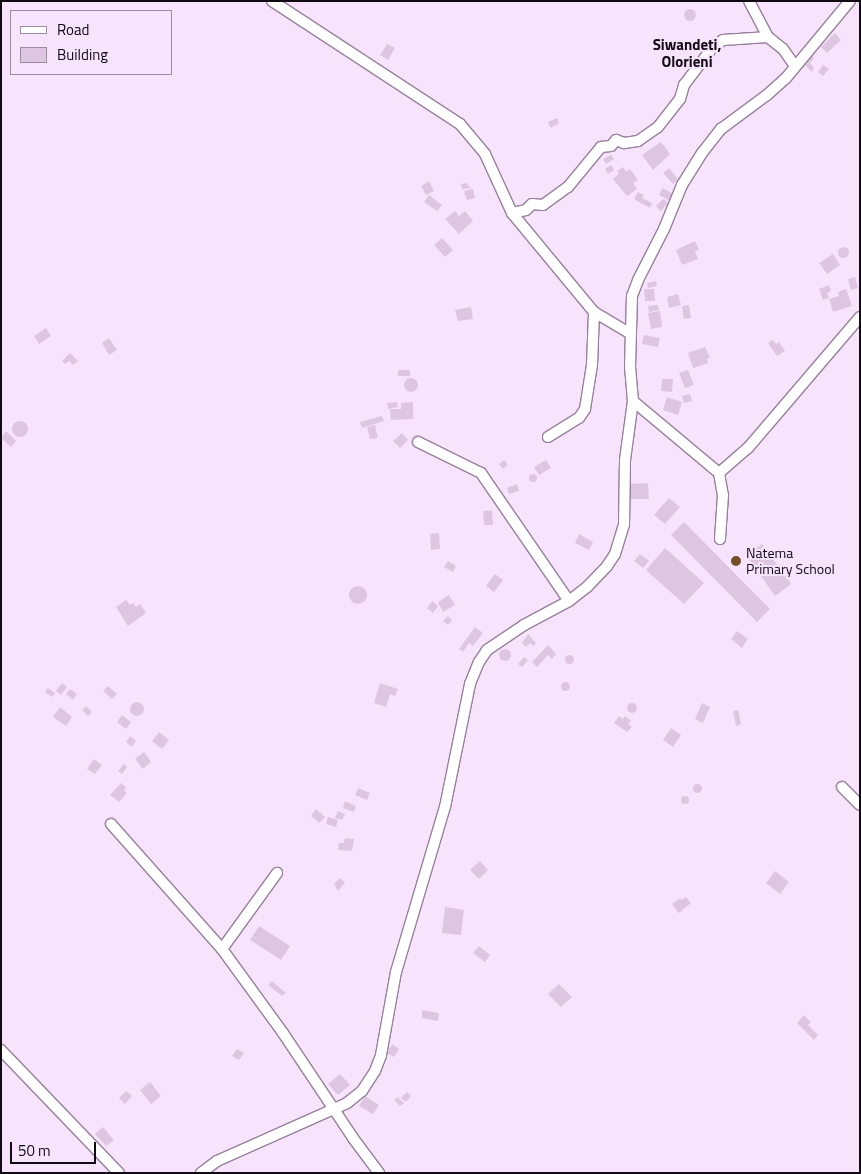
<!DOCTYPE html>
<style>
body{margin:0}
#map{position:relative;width:861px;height:1174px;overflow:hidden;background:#f7e3fc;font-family:"Titillium Web",sans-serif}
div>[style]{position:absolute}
.building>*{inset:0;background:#dec6e3}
.round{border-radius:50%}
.roads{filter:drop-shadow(1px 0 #97809c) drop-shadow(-1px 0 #97809c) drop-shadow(0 1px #97809c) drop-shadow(0 -1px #97809c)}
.minor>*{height:10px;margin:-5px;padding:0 5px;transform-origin:5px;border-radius:5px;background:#fff}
.dots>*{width:14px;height:14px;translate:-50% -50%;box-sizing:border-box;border:2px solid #f7e3fc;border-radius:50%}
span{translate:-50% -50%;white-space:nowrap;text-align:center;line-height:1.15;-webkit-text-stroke:4px #f7e3fc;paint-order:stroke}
.poi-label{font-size:14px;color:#110913}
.left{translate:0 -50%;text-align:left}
.neighbourhood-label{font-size:15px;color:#110913;font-weight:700}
.frame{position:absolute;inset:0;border:2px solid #110913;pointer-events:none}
.legend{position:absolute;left:10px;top:10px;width:162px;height:65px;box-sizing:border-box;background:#f7e3fc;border:1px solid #9b8c9f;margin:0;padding:6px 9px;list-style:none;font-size:15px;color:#110913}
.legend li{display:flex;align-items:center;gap:10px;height:25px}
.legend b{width:25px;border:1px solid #9b8c9f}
.scale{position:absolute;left:10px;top:1142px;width:86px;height:22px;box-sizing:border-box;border:2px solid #110913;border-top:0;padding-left:6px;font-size:15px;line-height:18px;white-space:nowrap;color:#110913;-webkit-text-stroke:4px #f7e3fc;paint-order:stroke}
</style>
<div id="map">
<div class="building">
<i class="round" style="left:684px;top:9px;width:12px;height:12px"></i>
<i style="clip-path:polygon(835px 33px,841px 40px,827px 53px,821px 47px)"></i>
<i style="clip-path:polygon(387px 44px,395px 48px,388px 60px,380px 55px)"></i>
<i style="clip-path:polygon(809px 53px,814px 58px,810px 63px,814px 68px,812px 72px,801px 61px)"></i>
<i style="clip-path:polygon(823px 65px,829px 69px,823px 76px,818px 72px)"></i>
<i style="clip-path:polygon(557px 118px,559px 123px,551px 128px,548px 122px)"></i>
<i style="clip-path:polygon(661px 142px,670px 154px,653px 170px,642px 155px)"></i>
<i style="clip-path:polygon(611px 155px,614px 159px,606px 164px,603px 159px)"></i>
<i style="clip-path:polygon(611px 165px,614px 170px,608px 174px,605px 169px)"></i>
<i style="clip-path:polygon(623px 167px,626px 172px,630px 169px,638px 180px,633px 183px,637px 189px,627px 196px,613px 179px,619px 174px,617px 171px)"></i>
<i style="clip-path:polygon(669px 168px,678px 179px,673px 184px,663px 173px)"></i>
<i style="clip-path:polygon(429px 181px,434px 191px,426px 195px,421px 186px)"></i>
<i style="clip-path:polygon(467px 183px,468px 186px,472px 188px,462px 189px,461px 184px)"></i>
<i style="clip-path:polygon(662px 188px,674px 194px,670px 201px,659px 195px)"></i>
<i style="clip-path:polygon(473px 189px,475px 198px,467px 200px,464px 191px)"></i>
<i style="clip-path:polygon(638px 192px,644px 195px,642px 198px,652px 203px,650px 208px,634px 199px)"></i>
<i style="clip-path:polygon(429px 195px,442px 205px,437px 211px,424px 202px)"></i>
<i style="clip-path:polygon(663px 199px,668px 203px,661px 211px,656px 206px)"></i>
<i style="clip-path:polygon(455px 211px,459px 216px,465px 211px,473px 221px,459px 234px,445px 219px)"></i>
<i style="clip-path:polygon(442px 238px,453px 250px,445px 257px,434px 245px)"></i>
<i style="clip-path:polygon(695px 241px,699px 250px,695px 251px,698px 259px,682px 265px,676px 250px)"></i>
<i class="round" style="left:837.5px;top:246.5px;width:11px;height:11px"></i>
<i style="clip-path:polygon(833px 254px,840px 265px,827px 274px,819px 263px)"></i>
<i style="clip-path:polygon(855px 277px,858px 288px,851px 290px,848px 279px)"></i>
<i style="clip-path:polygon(656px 281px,657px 286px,648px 288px,647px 283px)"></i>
<i style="clip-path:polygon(829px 285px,831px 291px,827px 293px,829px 298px,823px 300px,819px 289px)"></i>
<i style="clip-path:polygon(644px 289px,654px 289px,655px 301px,645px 301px)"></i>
<i style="clip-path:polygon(846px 289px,852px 306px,833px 312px,829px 299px,839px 296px,838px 292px)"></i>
<i style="clip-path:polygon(678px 294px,681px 305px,669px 308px,667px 297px)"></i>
<i style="clip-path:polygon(658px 305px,659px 310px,649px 312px,648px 306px)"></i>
<i style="clip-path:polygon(689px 305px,691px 318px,684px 319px,682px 306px)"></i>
<i style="clip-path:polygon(471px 307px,473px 319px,458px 321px,455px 310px)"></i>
<i style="clip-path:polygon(660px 311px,662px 327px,651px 329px,648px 313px)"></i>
<i style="clip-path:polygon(46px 328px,51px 336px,39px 344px,34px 336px)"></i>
<i style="clip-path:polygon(644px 335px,660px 338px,658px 347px,642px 344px)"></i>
<i style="clip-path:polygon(109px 338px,117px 350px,109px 355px,102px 343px)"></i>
<i style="clip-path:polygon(773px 340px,776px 344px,779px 342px,785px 351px,777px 356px,768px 343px)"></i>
<i style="clip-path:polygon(705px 347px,710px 358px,707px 359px,708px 363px,693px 368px,688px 353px)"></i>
<i style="clip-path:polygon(70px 353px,78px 361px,73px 365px,69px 361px,65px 364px,62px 361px)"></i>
<i style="clip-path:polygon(398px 370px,410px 370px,410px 376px,398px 376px)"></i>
<i style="clip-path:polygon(688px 370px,694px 385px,685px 388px,679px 373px)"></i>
<i class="round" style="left:404px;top:378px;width:14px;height:14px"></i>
<i style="clip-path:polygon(662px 379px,673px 379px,672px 392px,661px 391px)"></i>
<i style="clip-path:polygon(690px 394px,692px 401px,684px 403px,682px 396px)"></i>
<i style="clip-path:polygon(667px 397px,682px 402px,678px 415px,663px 410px)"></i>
<i style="clip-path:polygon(397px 402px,398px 407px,388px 409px,387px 403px)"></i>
<i style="clip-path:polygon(413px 402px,413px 419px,391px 420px,390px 409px,401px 409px,401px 403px)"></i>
<i style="clip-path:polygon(382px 416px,384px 421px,362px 428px,360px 422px)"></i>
<i class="round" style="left:12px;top:421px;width:16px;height:16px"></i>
<i style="clip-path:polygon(375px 425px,378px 438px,370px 439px,367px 427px)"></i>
<i style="clip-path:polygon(6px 431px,16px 441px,11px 447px,1px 438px)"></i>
<i style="clip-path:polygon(402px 433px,408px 440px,400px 448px,393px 441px)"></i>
<i style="clip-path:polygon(504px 460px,508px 465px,503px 469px,499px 464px)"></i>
<i style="clip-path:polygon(546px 460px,551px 468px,539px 475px,534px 467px)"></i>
<i class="round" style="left:529px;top:474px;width:8px;height:8px"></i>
<i style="clip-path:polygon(648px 483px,649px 499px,631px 499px,630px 484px)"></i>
<i style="clip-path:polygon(517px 484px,519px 491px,509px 494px,507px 488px)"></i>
<i style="clip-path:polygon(669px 498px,680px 507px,665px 524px,654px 515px)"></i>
<i style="clip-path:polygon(492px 510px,493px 525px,484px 525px,483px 511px)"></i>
<i style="clip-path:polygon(684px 522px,770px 609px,757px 622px,671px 535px)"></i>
<i style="clip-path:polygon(439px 533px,440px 549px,431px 550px,430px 534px)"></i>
<i style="clip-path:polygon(579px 534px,593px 542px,589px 550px,575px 543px)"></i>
<i style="clip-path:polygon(762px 544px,791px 584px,775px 596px,746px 555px)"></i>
<i style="clip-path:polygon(665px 548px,704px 583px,684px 604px,646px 570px)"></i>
<i style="clip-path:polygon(640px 554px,649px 561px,643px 568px,634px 561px)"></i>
<i style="clip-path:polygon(448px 561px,456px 566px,453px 572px,444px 567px)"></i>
<i style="clip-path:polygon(495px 574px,503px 580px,494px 592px,486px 586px)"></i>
<i class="round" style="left:349px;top:586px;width:18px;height:18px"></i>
<i style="clip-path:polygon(449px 595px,455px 605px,443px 612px,438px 602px)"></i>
<i style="clip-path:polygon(126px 600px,130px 605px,133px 603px,136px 607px,140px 604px,146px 613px,128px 626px,116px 607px)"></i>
<i style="clip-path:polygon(432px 601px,438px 606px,433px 613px,427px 608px)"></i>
<i style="clip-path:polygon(448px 616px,452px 620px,448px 625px,443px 621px)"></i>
<i style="clip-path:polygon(475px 627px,483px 633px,473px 646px,469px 643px,463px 652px,459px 649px)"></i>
<i style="clip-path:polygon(737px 631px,748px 639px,742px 648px,731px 639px)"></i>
<i style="clip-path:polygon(528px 634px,536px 643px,533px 646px,530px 643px,526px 647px,522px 643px)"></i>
<i style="clip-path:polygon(548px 645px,556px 654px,552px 659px,548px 655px,537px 667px,532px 662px)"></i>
<i class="round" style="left:499px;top:649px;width:12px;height:12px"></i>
<i class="round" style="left:564.5px;top:654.5px;width:9px;height:9px"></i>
<i style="clip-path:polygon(524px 657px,528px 660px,522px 667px,518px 664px)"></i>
<i class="round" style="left:560.5px;top:681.5px;width:9px;height:9px"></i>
<i style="clip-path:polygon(62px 683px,67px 687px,61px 695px,56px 691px)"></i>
<i style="clip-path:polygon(380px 683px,398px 689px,395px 696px,390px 694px,386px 707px,374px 703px)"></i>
<i style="clip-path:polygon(108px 686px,117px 694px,112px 699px,103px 691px)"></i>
<i style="clip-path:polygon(48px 688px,55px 693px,52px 697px,45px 692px)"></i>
<i style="clip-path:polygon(70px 689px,77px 694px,73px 700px,66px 694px)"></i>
<i class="round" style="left:130px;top:702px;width:14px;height:14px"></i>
<i style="clip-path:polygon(702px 703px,710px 707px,703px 723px,695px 719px)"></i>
<i class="round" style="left:627px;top:703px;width:10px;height:10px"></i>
<i style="clip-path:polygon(86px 706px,92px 712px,88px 716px,82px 710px)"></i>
<i style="clip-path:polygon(60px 707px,72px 717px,66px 726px,53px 717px)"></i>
<i style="clip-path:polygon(738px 710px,741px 724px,736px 726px,733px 711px)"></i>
<i style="clip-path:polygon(122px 715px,131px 722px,126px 729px,117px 722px)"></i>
<i style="clip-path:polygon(619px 716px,623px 719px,625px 716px,631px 721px,628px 724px,632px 727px,627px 732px,614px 723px)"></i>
<i style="clip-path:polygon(671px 728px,681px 735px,673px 747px,663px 740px)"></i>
<i style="clip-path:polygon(159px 732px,169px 740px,162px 749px,152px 741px)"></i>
<i style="clip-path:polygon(130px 736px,136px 741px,132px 747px,126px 742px)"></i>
<i style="clip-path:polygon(144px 752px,151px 762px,143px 769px,135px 759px)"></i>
<i style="clip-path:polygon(94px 759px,102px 765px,95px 774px,87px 769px)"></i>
<i style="clip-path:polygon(124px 764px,127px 767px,122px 774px,118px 771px)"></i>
<i style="clip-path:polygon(121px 783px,126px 787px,124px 791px,127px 793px,119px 802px,110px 795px)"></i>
<i class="round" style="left:692.5px;top:783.5px;width:9px;height:9px"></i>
<i style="clip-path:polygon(358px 788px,370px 793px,367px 800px,355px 795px)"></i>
<i class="round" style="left:681px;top:796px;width:8px;height:8px"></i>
<i style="clip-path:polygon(345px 801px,356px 806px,354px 812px,343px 808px)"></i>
<i style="clip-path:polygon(316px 809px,325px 817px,319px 823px,311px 816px)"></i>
<i style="clip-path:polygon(338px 811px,345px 814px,342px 820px,335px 818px)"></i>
<i style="clip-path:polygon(328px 817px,338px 820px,336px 827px,326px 824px)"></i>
<i style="clip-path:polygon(345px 838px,354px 839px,352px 851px,338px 850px,339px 843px,344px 843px)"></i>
<i style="clip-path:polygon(480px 861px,488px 870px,479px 879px,470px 870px)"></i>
<i style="clip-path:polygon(775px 871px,789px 882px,780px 894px,766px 883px)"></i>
<i style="clip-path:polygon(340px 878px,345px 883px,338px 891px,334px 884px)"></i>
<i style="clip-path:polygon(686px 897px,691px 903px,679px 913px,672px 904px,680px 898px,681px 900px)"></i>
<i style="clip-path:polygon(445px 907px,464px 910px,461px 935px,442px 933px)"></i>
<i style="clip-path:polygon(259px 926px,290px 946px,281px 960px,250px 940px)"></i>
<i style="clip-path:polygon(479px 946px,490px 955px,485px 962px,473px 953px)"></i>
<i style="clip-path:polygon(272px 981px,286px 993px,282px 996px,268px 985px)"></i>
<i style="clip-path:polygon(559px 984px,572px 997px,561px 1007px,548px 994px)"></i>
<i style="clip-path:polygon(422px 1010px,439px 1013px,438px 1021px,422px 1018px)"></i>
<i style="clip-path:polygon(804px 1015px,811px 1022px,808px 1025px,818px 1035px,814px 1040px,797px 1023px)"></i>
<i style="clip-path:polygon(392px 1044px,399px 1049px,394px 1057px,387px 1053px)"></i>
<i style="clip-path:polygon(237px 1049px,244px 1053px,239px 1060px,232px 1056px)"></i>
<i style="clip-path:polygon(340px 1074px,350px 1085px,338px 1095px,328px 1084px)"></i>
<i style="clip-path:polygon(150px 1082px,161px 1096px,151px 1104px,140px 1090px)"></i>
<i style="clip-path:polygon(126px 1091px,132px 1096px,125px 1104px,119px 1098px)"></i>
<i style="clip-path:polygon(407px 1092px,411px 1096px,406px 1102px,401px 1098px)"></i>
<i style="clip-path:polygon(365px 1096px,379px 1105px,373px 1114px,359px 1106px)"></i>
<i style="clip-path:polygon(398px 1097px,404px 1103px,400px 1106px,394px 1100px)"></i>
<i style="clip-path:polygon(103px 1127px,114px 1140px,106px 1146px,95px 1134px)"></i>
</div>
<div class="roads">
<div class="minor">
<i style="left:272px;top:1px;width:225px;rotate:33.2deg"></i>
<i style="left:460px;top:124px;width:39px;rotate:50deg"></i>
<i style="left:485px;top:154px;width:65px;rotate:65.4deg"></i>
<i style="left:512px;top:213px;width:129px;rotate:50.4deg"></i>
<i style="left:594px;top:312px;width:43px;rotate:30.7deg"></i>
<i style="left:749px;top:1px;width:41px;rotate:62.2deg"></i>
<i style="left:768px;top:37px;width:19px;rotate:39deg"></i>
<i style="left:783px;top:49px;width:21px;rotate:55deg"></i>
<i style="left:512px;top:213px;width:14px;rotate:-12deg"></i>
<i style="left:526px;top:210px;width:8px;rotate:-45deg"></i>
<i style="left:532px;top:204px;width:11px;rotate:5deg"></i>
<i style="left:543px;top:205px;width:31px;rotate:-36deg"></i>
<i style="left:568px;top:187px;width:52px;rotate:-50.5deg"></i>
<i style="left:601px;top:147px;width:10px;rotate:-6deg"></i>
<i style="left:611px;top:146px;width:8px;rotate:-50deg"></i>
<i style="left:616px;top:140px;width:9px;rotate:21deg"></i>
<i style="left:624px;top:143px;width:14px;rotate:-8deg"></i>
<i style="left:638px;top:141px;width:24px;rotate:-35deg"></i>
<i style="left:658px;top:127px;width:36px;rotate:-52deg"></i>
<i style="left:680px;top:99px;width:15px;rotate:-74deg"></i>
<i style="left:684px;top:85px;width:48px;rotate:-52.7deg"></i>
<i style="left:713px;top:47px;width:12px;rotate:-35deg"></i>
<i style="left:723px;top:40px;width:45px;rotate:-3.8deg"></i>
<i style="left:633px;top:401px;width:112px;rotate:39.9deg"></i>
<i style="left:719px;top:473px;width:22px;rotate:80deg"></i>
<i style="left:723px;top:495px;width:44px;rotate:93.9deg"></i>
<i style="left:548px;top:437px;width:36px;rotate:-32deg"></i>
<i style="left:579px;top:418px;width:11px;rotate:-56deg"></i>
<i style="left:585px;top:409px;width:45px;rotate:-81deg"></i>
<i style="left:592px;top:365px;width:53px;rotate:-87.8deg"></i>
<i style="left:418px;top:442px;width:70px;rotate:26.2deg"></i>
<i style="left:481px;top:473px;width:155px;rotate:55.5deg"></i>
<i style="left:719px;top:473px;width:38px;rotate:-41deg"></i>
<i style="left:748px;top:448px;width:172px;rotate:-49.5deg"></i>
<i style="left:842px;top:787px;width:25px;rotate:45deg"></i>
<i style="left:111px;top:824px;width:167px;rotate:48.4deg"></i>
<i style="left:222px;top:949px;width:104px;rotate:54deg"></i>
<i style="left:283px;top:1033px;width:126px;rotate:56.3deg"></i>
<i style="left:353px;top:1138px;width:44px;rotate:53.4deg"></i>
<i style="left:222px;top:949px;width:94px;rotate:-54.1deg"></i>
<i style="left:1px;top:1050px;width:170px;rotate:46.2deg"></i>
<i style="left:201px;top:1173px;width:20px;rotate:-37deg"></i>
<i style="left:217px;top:1161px;width:142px;rotate:-24deg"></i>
<i style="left:347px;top:1103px;width:19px;rotate:-39deg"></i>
<i style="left:362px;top:1091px;width:24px;rotate:-57deg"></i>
<i style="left:375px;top:1071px;width:17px;rotate:-69deg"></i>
<i style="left:381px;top:1055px;width:84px;rotate:-79.8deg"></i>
<i style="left:396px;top:972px;width:172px;rotate:-73.5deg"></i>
<i style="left:445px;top:807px;width:126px;rotate:-78.5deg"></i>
<i style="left:470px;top:684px;width:24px;rotate:-68deg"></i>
<i style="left:479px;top:662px;width:14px;rotate:-56deg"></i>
<i style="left:487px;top:650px;width:45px;rotate:-34deg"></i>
<i style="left:524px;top:625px;width:51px;rotate:-28.1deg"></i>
<i style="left:569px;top:601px;width:23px;rotate:-38deg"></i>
<i style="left:587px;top:587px;width:29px;rotate:-46deg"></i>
<i style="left:607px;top:566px;width:14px;rotate:-56deg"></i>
<i style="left:615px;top:554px;width:30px;rotate:-73deg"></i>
<i style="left:624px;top:525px;width:65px;rotate:-89.1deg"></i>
<i style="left:625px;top:460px;width:60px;rotate:-82.3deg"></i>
<i style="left:633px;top:401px;width:34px;rotate:-95deg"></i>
<i style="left:630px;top:367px;width:71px;rotate:-88.4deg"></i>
<i style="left:632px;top:296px;width:17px;rotate:-69deg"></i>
<i style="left:638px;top:280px;width:57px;rotate:-63deg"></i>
<i style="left:664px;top:229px;width:48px;rotate:-67.8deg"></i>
<i style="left:682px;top:185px;width:38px;rotate:-58deg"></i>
<i style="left:702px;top:153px;width:31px;rotate:-52deg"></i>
<i style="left:721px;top:129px;width:57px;rotate:-36.5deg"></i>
<i style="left:767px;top:95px;width:25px;rotate:-42deg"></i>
<i style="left:786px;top:78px;width:100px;rotate:-50.3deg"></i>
</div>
</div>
<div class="dots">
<i style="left:736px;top:561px;background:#724e29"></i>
</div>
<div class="poi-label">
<span class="left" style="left:746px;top:561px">Natema<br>Primary School</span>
</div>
<div class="neighbourhood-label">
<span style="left:687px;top:53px">Siwandeti,<br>Olorieni</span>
</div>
<div class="frame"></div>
<ul class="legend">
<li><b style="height:6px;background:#fff"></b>Road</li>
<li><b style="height:14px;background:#dec6e3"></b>Building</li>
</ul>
<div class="scale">50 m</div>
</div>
